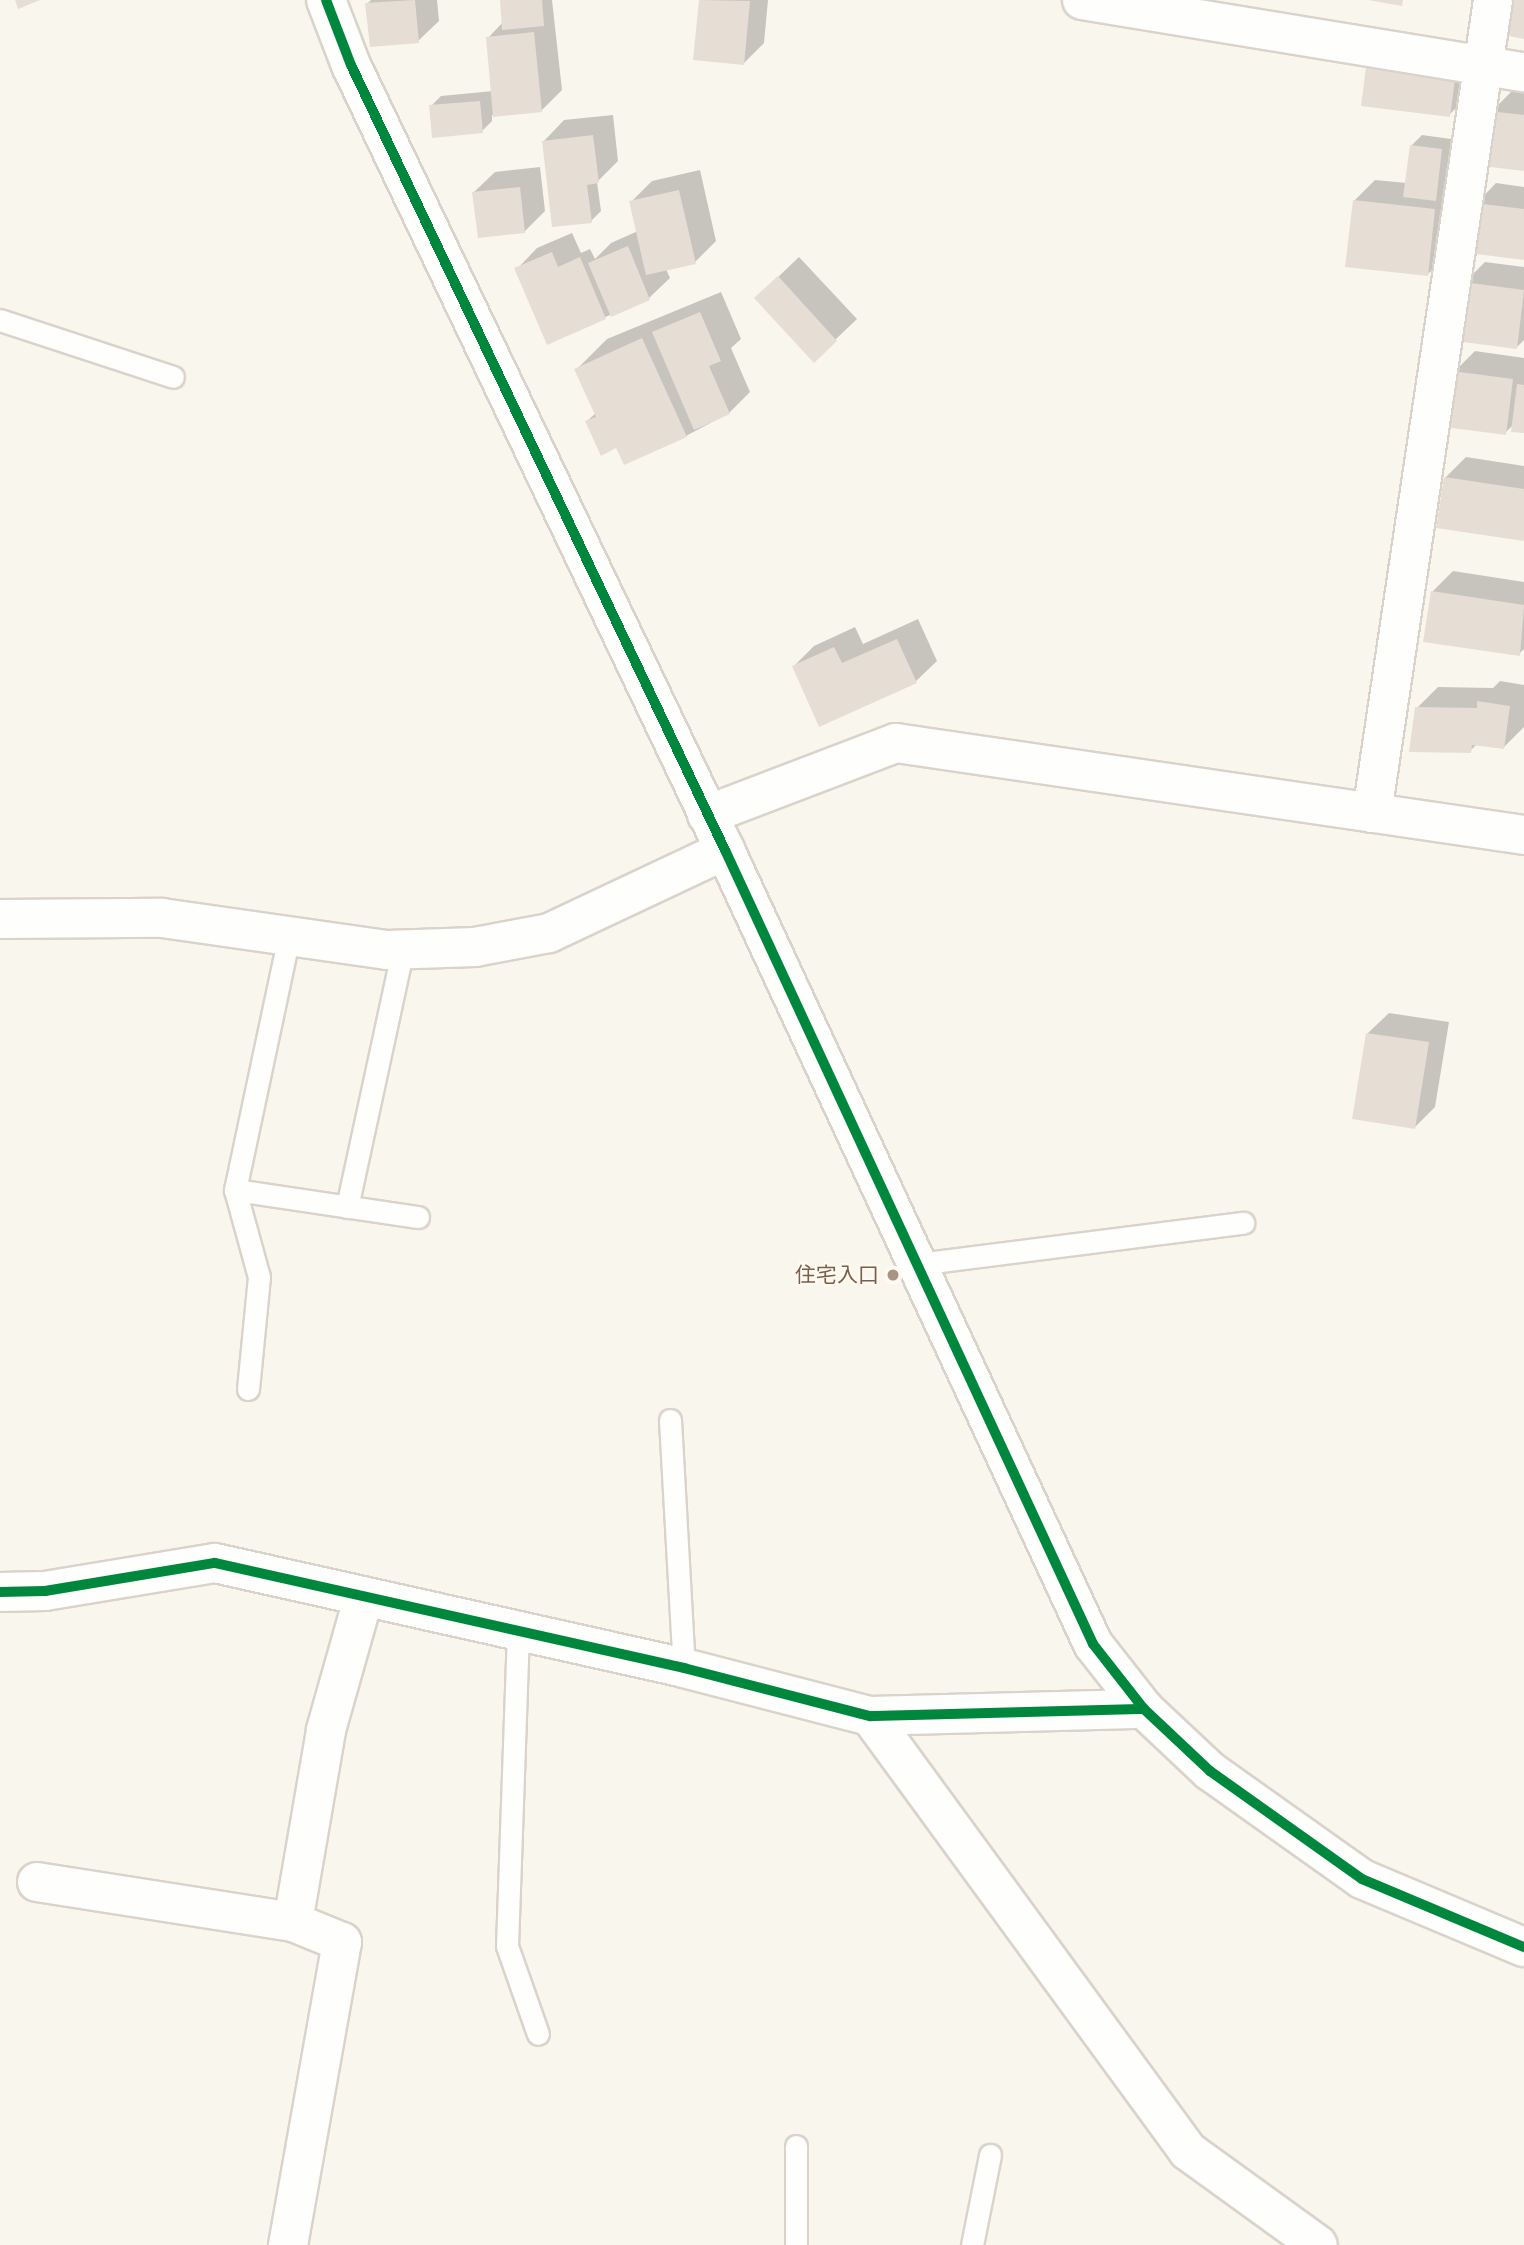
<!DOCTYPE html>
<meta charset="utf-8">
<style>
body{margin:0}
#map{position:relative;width:1524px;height:2245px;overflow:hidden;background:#f9f6ee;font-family:Karla,"Noto Sans JP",sans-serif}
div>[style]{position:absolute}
.shadow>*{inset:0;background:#0003}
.building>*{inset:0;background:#e6ded5}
.roads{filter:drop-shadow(2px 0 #d9d3cb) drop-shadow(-2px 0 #d9d3cb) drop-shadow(0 2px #d9d3cb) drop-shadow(0 -2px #d9d3cb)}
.service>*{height:21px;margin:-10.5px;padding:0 10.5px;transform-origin:10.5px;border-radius:10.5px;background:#fefefc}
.minor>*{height:38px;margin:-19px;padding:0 19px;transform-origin:19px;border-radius:19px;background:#fefefc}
.tertiary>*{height:38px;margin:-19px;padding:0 19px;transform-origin:19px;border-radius:19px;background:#fefefc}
.cycleway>*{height:10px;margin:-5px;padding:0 5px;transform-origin:5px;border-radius:5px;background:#00873e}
.dots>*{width:19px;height:19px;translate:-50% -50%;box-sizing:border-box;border:4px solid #fffaf1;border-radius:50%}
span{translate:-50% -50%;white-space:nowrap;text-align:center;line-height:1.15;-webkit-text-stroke:5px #fffaf1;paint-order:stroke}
.poi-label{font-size:21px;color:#7b5f49}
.right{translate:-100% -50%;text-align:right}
</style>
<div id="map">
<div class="shadow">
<i style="clip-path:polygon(371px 0,437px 0,439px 21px,418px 41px,367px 4px)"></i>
<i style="clip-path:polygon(501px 0,552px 0,562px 90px,541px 111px,492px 115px,492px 121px,482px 131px,431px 106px,441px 96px,493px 91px,488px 38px,503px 22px)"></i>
<i style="clip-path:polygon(700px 0,768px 0,764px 43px,743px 64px,695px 58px)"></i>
<i style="clip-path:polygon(1476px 50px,1470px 94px,1449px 115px,1363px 104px)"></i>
<i style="clip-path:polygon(1512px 91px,1524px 93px,1524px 170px,1491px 112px)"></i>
<i style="clip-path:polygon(613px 115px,618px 161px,597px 182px,601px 211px,591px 221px,544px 141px,564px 120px)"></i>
<i style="clip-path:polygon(1422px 135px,1451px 139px,1446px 187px,1455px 188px,1448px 254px,1427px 275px,1354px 201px,1375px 180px,1407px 183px,1412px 145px)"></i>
<i style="clip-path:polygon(540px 167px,545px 211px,524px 232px,474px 192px,495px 172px)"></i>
<i style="clip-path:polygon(700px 170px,716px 241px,695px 262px,666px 269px,670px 278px,649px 298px,548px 342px,517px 269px,537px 248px,572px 233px,581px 253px,590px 249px,595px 259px,611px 243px,638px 231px,631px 202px,652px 181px)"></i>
<i style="clip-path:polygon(1496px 183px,1524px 187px,1524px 258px,1476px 204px)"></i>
<i style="clip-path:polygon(799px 257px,857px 319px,814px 360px,777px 278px)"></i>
<i style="clip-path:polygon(1485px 262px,1524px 267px,1524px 340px,1517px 347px,1464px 283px)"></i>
<i style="clip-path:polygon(721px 292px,741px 339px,731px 348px,750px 392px,729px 413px,686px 436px,617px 446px,587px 421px,596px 413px,576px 370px,607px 339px)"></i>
<i style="clip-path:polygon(1475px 351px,1524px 358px,1524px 431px,1514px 424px,1505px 433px,1454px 372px)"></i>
<i style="clip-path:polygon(1466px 457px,1524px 466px,1524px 539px,1445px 478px)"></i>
<i style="clip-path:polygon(1453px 571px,1524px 582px,1524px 649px,1519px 654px,1432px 592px)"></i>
<i style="clip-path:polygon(918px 619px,937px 661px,916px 681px,794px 666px,814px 646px,855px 627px,863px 644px)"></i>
<i style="clip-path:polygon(1500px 681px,1524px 685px,1524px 727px,1503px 748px,1477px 744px,1470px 751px,1417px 708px,1438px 687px,1493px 688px)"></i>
<i style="clip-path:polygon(1389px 1013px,1449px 1022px,1435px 1107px,1415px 1127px,1368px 1033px)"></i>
</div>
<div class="building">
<i style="clip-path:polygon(15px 0,40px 0,18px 9px)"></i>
<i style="clip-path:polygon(415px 0,419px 43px,370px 47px,365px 3px)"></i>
<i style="clip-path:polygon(500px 0,542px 0,544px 26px,502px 30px)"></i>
<i style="clip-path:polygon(699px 0,750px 1px,744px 65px,693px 60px)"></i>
<i style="clip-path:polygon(1368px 0,1403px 0,1402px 6px)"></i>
<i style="clip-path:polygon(1510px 0,1524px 0,1524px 39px,1504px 35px)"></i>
<i style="clip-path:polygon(534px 32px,542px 112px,493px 117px,486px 37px)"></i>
<i style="clip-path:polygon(1367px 59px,1456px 71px,1450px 117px,1361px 106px)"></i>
<i style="clip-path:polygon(480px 101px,483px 133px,432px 138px,429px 105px)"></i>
<i style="clip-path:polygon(1489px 111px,1524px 115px,1524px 171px,1482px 166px)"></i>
<i style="clip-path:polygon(593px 135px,599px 183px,587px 185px,592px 223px,552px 227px,542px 141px)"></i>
<i style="clip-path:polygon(1410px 145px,1442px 149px,1436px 201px,1403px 197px)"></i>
<i style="clip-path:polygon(520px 187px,525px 233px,478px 238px,472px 192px)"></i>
<i style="clip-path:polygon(679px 190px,696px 264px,646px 275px,629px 201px)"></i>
<i style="clip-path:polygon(1353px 200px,1435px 209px,1428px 276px,1345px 267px)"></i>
<i style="clip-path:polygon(1474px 203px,1524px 209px,1524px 260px,1468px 253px)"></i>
<i style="clip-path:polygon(628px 246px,650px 300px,611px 317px,588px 263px)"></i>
<i style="clip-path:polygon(552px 252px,558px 267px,580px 257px,606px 319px,547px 345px,514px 268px)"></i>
<i style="clip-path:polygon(778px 276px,837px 341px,814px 363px,754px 298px)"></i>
<i style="clip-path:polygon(1463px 282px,1524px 290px,1517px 349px,1455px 341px)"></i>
<i style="clip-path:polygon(700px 312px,721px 361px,709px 366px,730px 414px,694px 430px,652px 332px)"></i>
<i style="clip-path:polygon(642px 338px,687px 437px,624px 465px,616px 448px,601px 456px,585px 421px,596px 417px,574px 369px)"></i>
<i style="clip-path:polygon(1452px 371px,1513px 379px,1506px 435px,1444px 427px)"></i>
<i style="clip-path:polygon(1517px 384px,1524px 385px,1524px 433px,1511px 432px)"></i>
<i style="clip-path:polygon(1444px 477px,1524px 489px,1524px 541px,1436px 528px)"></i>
<i style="clip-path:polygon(1431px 591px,1524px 605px,1520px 656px,1423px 642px)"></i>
<i style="clip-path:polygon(897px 639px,917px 683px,819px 727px,792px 666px,834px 647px,842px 663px)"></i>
<i style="clip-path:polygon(1477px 701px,1510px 706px,1504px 749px,1472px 745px,1471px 753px,1409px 752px,1415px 707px,1477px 708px)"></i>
<i style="clip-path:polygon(1366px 1033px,1429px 1042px,1415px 1129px,1352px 1119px)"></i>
</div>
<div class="roads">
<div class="service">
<i style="left:0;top:320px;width:182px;rotate:18.2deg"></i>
<i style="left:235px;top:1190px;width:185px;rotate:8.4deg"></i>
<i style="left:347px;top:1207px;width:264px;rotate:-77.8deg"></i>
<i style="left:917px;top:1264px;width:329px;rotate:-7.2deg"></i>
<i style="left:248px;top:1389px;width:113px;rotate:-84.4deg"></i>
<i style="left:259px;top:1277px;width:90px;rotate:-105.4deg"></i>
<i style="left:235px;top:1190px;width:260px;rotate:-78deg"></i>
<i style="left:670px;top:1420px;width:248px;rotate:86.8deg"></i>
<i style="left:518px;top:1631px;width:315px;rotate:92deg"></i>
<i style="left:507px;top:1946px;width:93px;rotate:70.6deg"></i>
<i style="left:796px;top:2146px;width:99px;rotate:90deg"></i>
<i style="left:972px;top:2245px;width:92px;rotate:-78.7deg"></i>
</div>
<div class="minor">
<i style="left:1082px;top:0;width:448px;rotate:9.3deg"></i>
<i style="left:1372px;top:813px;width:822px;rotate:-81.53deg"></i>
<i style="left:0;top:919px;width:162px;rotate:-0.4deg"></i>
<i style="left:162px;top:918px;width:227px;rotate:8.1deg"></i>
<i style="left:387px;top:950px;width:88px;rotate:-2deg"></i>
<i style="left:475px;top:947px;width:75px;rotate:-10.7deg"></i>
<i style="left:549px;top:933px;width:195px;rotate:-25.2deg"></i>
<i style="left:0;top:1592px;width:45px;rotate:-1.3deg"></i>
<i style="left:45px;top:1591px;width:172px;rotate:-9.4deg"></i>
<i style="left:215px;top:1563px;width:481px;rotate:12.6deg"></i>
<i style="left:684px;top:1668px;width:192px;rotate:14.5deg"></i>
<i style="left:870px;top:1716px;width:274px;rotate:-1.5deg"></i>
<i style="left:870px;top:1716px;width:539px;rotate:53.83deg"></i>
<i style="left:1188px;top:2151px;width:160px;rotate:35.9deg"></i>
<i style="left:37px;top:1882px;width:259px;rotate:8.9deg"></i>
<i style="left:293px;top:1922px;width:53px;rotate:22.2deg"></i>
<i style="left:342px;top:1942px;width:308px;rotate:100.1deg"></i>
<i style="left:293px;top:1922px;width:195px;rotate:-80.2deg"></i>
<i style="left:326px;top:1730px;width:139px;rotate:-74.2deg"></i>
</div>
<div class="tertiary">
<i style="left:326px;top:0;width:70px;rotate:69deg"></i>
<i style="left:351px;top:65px;width:870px;rotate:64.53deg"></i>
<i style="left:725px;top:850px;width:875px;rotate:65.13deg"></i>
<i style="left:1093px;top:1644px;width:83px;rotate:51.9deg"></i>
<i style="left:1144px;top:1709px;width:91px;rotate:43.2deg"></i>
<i style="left:1210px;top:1771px;width:186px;rotate:35.4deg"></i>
<i style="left:1362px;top:1879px;width:176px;rotate:22.8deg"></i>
<i style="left:707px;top:815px;width:202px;rotate:-20.9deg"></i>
<i style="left:896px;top:743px;width:635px;rotate:8.33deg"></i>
</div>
</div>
<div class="cycleway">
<i style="left:326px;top:0;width:70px;rotate:69deg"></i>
<i style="left:351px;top:65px;width:870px;rotate:64.53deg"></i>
<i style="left:725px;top:850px;width:875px;rotate:65.13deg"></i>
<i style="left:1093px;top:1644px;width:83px;rotate:51.9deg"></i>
<i style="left:1144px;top:1709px;width:91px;rotate:43.2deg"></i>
<i style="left:1210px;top:1771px;width:186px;rotate:35.4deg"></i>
<i style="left:1362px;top:1879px;width:176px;rotate:22.8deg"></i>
<i style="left:0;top:1592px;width:45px;rotate:-1.3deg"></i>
<i style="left:45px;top:1591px;width:172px;rotate:-9.4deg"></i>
<i style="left:215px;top:1563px;width:481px;rotate:12.6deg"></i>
<i style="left:684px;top:1668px;width:192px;rotate:14.5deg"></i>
<i style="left:870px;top:1716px;width:274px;rotate:-1.5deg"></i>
</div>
<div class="dots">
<i style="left:893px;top:1275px;background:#a79483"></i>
</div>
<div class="poi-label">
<span class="right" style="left:879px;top:1275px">住宅入口</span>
</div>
</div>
